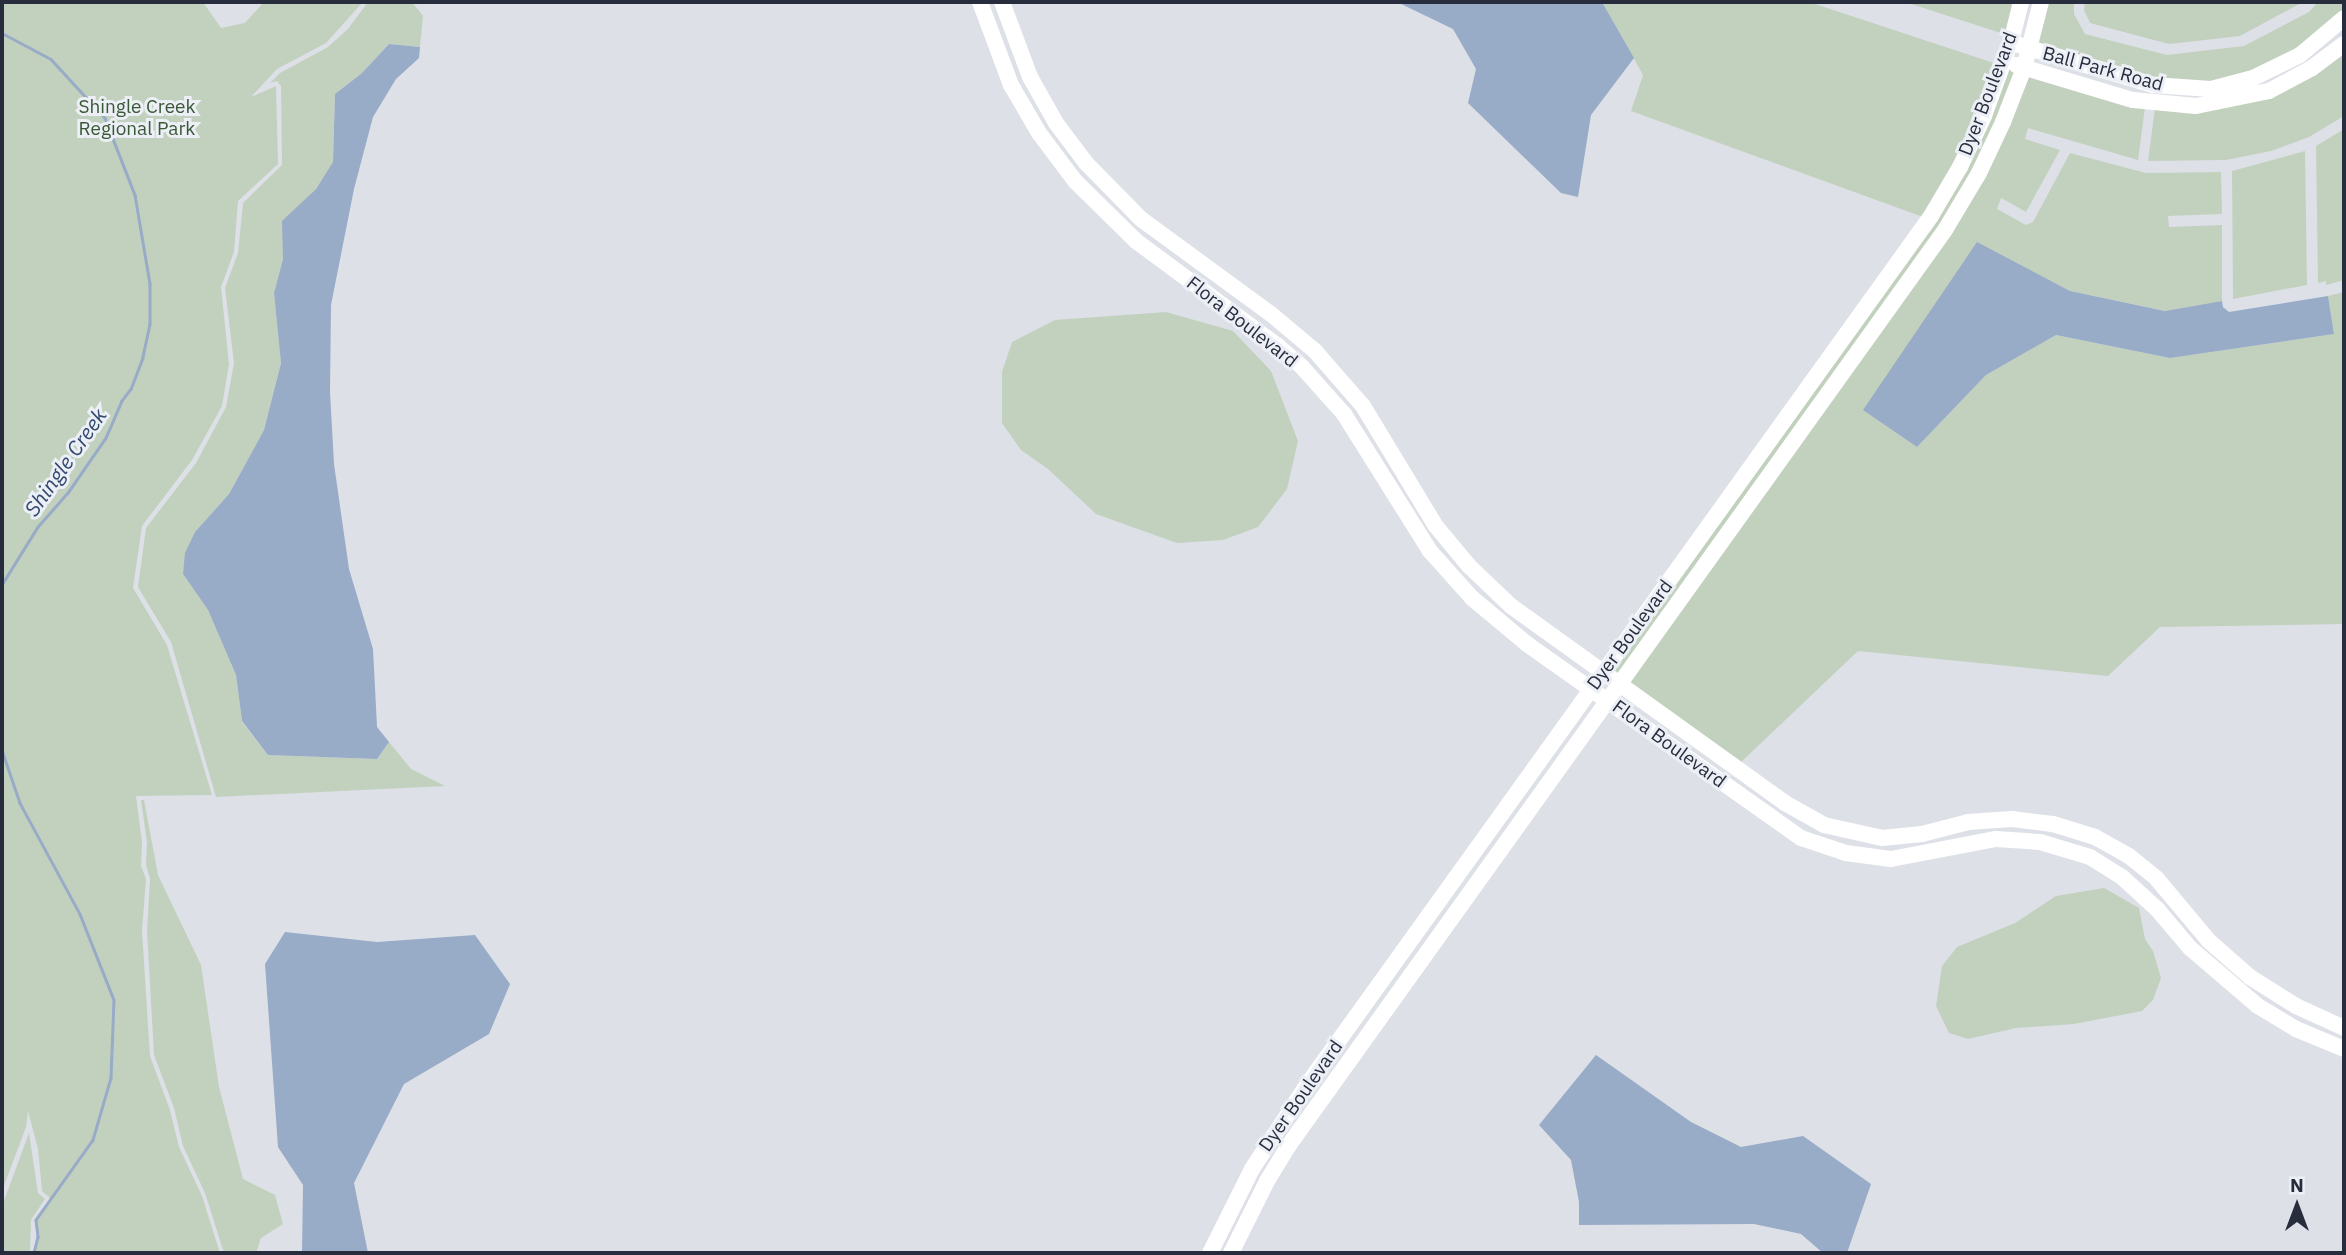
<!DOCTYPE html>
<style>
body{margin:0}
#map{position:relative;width:2346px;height:1255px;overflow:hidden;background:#dde0e7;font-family:"IBM Plex Sans",sans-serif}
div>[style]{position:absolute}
.green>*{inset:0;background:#c2d1be}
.water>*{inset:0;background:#98abc7}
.stream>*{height:2.5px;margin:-1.25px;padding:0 1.25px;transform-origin:1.25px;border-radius:1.25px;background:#98abc7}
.secondary>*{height:16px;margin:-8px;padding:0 8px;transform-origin:8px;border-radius:8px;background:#fff}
span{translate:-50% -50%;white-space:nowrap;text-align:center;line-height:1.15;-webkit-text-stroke:6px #eceff5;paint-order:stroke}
.street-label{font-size:19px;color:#272d3d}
.park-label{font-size:19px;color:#395835}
.water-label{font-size:21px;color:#324970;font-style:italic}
.frame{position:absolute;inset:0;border:4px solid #272d3d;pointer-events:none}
.north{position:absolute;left:2262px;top:1171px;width:70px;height:70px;-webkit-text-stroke:5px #eceff5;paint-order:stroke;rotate:0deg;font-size:19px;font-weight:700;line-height:28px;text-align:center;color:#272d3d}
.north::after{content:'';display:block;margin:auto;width:24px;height:32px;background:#272d3d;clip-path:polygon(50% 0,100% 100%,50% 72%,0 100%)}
</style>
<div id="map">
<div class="green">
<i style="clip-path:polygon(2px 2px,203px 2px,221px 28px,245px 23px,264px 2px,363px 2px,326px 43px,277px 69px,251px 97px,276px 86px,278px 164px,238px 201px,234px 252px,221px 287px,229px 364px,222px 406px,192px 460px,142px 526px,133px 588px,167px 645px,212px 795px,136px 796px,142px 842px,141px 866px,146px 879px,142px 931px,150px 1056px,170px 1110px,179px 1147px,202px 1196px,220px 1253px,34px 1253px,38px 1237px,36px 1220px,51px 1199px,42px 1191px,38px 1149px,28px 1111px,26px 1127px,2px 1191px)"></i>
<i style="clip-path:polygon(368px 2px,412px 2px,423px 16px,420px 47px,389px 44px,362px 73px,335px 94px,333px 162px,316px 189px,283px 221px,283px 259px,274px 293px,281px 362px,264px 430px,229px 494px,195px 532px,183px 574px,208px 610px,236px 675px,242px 722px,268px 755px,377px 759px,389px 742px,411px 769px,445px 786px,216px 797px,171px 642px,138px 587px,146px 528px,196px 463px,226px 407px,234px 363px,225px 288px,238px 253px,243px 203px,282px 165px,281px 86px,277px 81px,270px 83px,280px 73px,328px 47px,348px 29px)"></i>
<i style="clip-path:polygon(1602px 2px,1809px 2px,1997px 64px,1956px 164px,1923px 217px,1631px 111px,1643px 75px)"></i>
<i style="clip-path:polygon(1905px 2px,2015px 2px,2007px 35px)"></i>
<i style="clip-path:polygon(2047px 2px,2074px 2px,2074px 14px,2085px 34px,2167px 55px,2244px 46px,2309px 12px,2318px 2px,2344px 2px,2344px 10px,2297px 50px,2252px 72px,2211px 83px,2154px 80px,2036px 45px)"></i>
<i style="clip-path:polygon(2085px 2px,2303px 2px,2240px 36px,2169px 44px,2090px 23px,2084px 10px)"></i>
<i style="clip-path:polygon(2344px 51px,2344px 116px,2309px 137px,2271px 151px,2226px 160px,2148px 161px,2155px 108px,2271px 96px)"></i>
<i style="clip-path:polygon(2007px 68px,2017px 71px,1975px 170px,1941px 227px,1619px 676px,1611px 671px,1935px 219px)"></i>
<i style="clip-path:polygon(2027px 75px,2145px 107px,2138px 160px,2028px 128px,2025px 139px,2060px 150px,2026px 212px,2001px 198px,1997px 209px,2026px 225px,2033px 222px,2070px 153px,2146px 173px,2221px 172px,2222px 214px,2168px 216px,2169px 227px,2222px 225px,2222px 301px,2166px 311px,2070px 291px,1977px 243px,1864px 410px,1917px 447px,1986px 375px,2056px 335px,2170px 358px,2334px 334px,2328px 296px,2344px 292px,2344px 624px,2160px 627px,2108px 676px,1858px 651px,1739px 764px,1627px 682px,1950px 233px)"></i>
<i style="clip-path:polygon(2344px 129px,2344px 280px,2326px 285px,2326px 281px,2318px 283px,2316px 146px)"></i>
<i style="clip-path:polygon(2305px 151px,2307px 285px,2233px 299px,2232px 171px)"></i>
<i style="clip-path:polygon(1166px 312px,1233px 331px,1271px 371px,1298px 441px,1287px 489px,1258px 527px,1223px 540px,1177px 543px,1096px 514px,1048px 469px,1021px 450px,1002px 423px,1002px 372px,1012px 342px,1055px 320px)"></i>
<i style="clip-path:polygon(141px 800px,144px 800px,158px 875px,201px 965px,219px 1087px,243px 1179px,275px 1195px,283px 1224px,261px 1238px,256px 1253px,224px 1253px,205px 1193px,183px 1146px,174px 1108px,154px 1055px,147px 931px,150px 879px,146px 865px,147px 842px)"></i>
<i style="clip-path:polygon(2104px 888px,2139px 908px,2145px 939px,2153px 951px,2161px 978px,2153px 1000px,2142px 1011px,2074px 1024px,2016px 1028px,1968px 1039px,1949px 1033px,1936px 1006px,1942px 966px,1957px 947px,2015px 923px,2056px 896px)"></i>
<i style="clip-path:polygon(29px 1133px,38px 1193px,45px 1199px,31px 1220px,30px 1253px,2px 1253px,2px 1206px)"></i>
</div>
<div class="water">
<i style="clip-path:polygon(1397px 2px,1602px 2px,1634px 58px,1591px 115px,1578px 197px,1561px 193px,1468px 103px,1476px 69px,1453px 29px)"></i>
<i style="clip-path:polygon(389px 44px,420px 47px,419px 58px,396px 79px,373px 117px,354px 189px,331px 305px,330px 392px,334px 464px,349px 569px,373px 649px,377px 727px,389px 742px,377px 759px,268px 755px,242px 721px,236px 675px,208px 610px,183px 574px,185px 553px,195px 532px,229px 494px,264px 430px,281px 363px,274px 293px,283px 259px,282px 221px,316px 189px,333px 162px,335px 94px,362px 73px)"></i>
<i style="clip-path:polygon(1977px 242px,2070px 291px,2165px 311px,2222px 301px,2223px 307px,2229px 312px,2328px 296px,2334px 334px,2170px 358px,2056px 335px,1986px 375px,1917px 447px,1863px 410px)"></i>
<i style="clip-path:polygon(285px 932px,377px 942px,475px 935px,510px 984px,489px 1034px,404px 1084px,354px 1183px,368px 1253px,302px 1253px,303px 1185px,278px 1147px,265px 964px)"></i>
<i style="clip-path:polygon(1596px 1055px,1691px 1122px,1741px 1147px,1803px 1136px,1871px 1184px,1847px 1253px,1823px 1253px,1801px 1234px,1754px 1224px,1579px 1225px,1579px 1202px,1571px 1160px,1539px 1125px)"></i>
</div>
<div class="stream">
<i style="left:2px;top:33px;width:55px;rotate:28deg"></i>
<i style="left:51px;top:59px;width:80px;rotate:47.5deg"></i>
<i style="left:105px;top:118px;width:83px;rotate:68.7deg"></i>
<i style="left:135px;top:195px;width:90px;rotate:80.4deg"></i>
<i style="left:150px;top:284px;width:40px;rotate:90deg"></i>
<i style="left:150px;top:324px;width:35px;rotate:102deg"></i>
<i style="left:143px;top:358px;width:33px;rotate:111deg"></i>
<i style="left:131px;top:389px;width:15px;rotate:127deg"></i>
<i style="left:122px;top:401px;width:40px;rotate:113.4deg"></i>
<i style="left:106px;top:438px;width:67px;rotate:124.6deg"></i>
<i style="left:68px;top:493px;width:45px;rotate:131.4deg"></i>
<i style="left:38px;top:527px;width:68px;rotate:121.8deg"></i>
<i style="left:2px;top:750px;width:56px;rotate:71.2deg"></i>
<i style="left:20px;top:803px;width:126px;rotate:61.6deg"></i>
<i style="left:80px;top:914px;width:92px;rotate:68.4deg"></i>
<i style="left:114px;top:1000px;width:78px;rotate:92.2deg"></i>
<i style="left:111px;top:1078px;width:65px;rotate:106.2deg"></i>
<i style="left:93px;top:1140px;width:98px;rotate:125.5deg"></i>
<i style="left:36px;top:1220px;width:17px;rotate:83deg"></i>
<i style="left:38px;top:1237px;width:16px;rotate:104deg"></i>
</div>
<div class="secondary">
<i style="left:980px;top:2px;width:89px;rotate:69.5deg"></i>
<i style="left:1011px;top:85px;width:56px;rotate:59.7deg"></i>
<i style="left:1039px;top:133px;width:60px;rotate:53.1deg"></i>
<i style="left:1075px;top:181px;width:86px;rotate:44.5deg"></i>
<i style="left:1136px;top:241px;width:177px;rotate:36.5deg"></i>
<i style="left:1278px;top:346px;width:32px;rotate:41deg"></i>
<i style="left:1302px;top:367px;width:63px;rotate:48.2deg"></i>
<i style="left:1344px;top:414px;width:162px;rotate:57.9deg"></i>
<i style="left:1430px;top:551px;width:63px;rotate:48.2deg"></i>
<i style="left:1472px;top:598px;width:72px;rotate:39.9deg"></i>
<i style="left:1527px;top:644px;width:336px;rotate:35.3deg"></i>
<i style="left:1801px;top:838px;width:47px;rotate:18.4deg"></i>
<i style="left:1846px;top:853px;width:45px;rotate:7.6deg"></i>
<i style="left:1891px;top:859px;width:107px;rotate:-10.8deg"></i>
<i style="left:1996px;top:839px;width:44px;rotate:3.9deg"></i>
<i style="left:2040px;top:842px;width:52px;rotate:16.7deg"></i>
<i style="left:2090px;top:857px;width:39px;rotate:32deg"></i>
<i style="left:2123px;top:878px;width:46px;rotate:42.4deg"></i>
<i style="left:2157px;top:909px;width:51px;rotate:49.8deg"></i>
<i style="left:2190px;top:948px;width:89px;rotate:40.5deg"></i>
<i style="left:2258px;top:1006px;width:44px;rotate:31.2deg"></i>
<i style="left:2296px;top:1029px;width:52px;rotate:22.6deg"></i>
<i style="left:1002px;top:2px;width:80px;rotate:69.5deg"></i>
<i style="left:1030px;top:77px;width:53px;rotate:60.5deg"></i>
<i style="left:1056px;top:123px;width:50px;rotate:53.1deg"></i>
<i style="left:1086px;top:163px;width:78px;rotate:45.5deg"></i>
<i style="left:1141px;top:219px;width:161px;rotate:36.2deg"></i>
<i style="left:1271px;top:314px;width:57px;rotate:40.1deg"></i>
<i style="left:1315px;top:351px;width:73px;rotate:48.9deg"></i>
<i style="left:1363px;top:406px;width:139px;rotate:58.8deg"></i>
<i style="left:1435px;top:525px;width:53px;rotate:50.3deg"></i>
<i style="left:1469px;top:566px;width:58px;rotate:43.6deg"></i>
<i style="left:1511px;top:606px;width:337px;rotate:35.7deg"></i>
<i style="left:1785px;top:803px;width:45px;rotate:29.4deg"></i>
<i style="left:1824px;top:825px;width:59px;rotate:12.6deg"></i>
<i style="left:1882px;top:838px;width:40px;rotate:-5.7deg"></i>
<i style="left:1922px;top:834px;width:48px;rotate:-14.6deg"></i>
<i style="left:1968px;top:822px;width:44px;rotate:-3.9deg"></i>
<i style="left:2012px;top:819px;width:41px;rotate:7deg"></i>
<i style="left:2053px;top:824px;width:44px;rotate:17.2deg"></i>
<i style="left:2095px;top:837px;width:39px;rotate:29deg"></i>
<i style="left:2129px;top:856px;width:36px;rotate:39deg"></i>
<i style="left:2157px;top:879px;width:81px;rotate:50deg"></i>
<i style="left:2209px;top:941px;width:55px;rotate:41.3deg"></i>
<i style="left:2250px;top:977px;width:54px;rotate:32.2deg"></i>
<i style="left:2296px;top:1006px;width:53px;rotate:24.6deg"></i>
<i style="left:2019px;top:45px;width:140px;rotate:16.6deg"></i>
<i style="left:2153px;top:85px;width:58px;rotate:3.9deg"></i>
<i style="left:2211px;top:89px;width:43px;rotate:-14.7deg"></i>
<i style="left:2253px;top:78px;width:52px;rotate:-26.1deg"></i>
<i style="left:2300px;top:55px;width:57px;rotate:-40.1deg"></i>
<i style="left:2016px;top:65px;width:122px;rotate:16.7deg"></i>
<i style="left:2133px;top:100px;width:63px;rotate:5.4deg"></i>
<i style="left:2196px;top:106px;width:75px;rotate:-11.6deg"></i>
<i style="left:2269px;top:91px;width:49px;rotate:-28.1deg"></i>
<i style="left:2312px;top:68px;width:40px;rotate:-37deg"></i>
<i style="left:1210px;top:1253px;width:94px;rotate:-63.4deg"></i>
<i style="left:1252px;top:1169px;width:104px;rotate:-56.8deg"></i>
<i style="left:1309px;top:1082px;width:1066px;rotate:-54.31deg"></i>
<i style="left:1931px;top:216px;width:57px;rotate:-59.4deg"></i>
<i style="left:1960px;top:167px;width:56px;rotate:-64.8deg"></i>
<i style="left:1984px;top:116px;width:79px;rotate:-70deg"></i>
<i style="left:2011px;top:42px;width:41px;rotate:-76deg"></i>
<i style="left:1231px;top:1253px;width:80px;rotate:-63.4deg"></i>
<i style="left:1267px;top:1181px;width:42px;rotate:-58.6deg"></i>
<i style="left:1289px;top:1145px;width:1126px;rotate:-54.36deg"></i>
<i style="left:1945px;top:230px;width:66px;rotate:-59.2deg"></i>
<i style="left:1979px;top:173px;width:56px;rotate:-64.8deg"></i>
<i style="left:2003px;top:122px;width:58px;rotate:-68.7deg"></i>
<i style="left:2024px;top:68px;width:68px;rotate:-75.6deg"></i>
</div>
<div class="street-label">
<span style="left:2103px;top:69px;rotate:15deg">Ball Park Road</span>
<span style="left:1988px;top:94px;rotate:-69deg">Dyer Boulevard</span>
<span style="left:1242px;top:322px;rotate:38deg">Flora Boulevard</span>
<span style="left:1630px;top:635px;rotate:-54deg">Dyer Boulevard</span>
<span style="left:1669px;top:744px;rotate:36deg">Flora Boulevard</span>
<span style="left:1301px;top:1096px;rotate:-55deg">Dyer Boulevard</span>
</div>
<div class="park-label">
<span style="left:137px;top:118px">Shingle Creek<br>Regional Park</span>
</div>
<div class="water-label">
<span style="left:65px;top:462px;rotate:-55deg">Shingle Creek</span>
</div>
<div class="frame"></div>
<div class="north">N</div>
</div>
